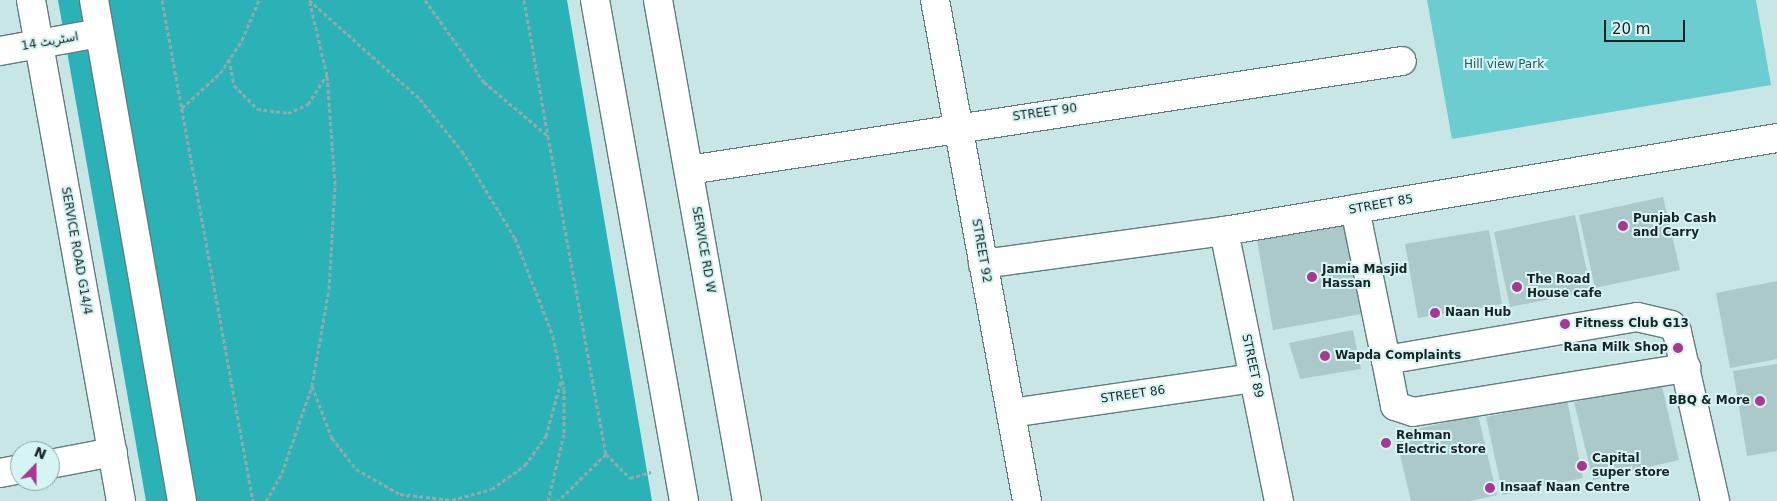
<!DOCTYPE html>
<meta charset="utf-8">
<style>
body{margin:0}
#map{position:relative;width:1777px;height:501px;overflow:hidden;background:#c9e6e7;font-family:"DejaVu Sans",Cairo,sans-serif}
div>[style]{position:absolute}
.green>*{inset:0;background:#6bcdcf}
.forest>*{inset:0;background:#2bb2b6}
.building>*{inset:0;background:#acc9c9}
.path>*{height:3px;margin-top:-1.5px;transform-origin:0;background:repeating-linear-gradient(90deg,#92aaab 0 4px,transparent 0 6.5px)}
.roads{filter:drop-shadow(1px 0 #617c7c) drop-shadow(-1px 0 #617c7c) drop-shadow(0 1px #617c7c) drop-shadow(0 -1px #617c7c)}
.minor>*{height:28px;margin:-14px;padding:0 14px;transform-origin:14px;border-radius:14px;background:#fff}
.major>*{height:28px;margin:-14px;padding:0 14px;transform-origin:14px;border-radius:14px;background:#fff}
.dots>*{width:14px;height:14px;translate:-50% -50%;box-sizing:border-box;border:2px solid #d6f4f4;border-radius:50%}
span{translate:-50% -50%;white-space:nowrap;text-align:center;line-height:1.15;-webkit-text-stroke:4px #d6f4f4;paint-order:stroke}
.street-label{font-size:12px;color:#182324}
.park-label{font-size:12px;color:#265b5c}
.poi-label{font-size:12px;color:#182324;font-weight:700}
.left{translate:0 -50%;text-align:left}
.right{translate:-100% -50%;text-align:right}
.north{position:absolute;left:10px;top:441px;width:50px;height:50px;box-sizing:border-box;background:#d6f4f4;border:1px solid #8aa0a1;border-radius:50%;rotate:22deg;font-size:14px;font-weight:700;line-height:20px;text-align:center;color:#182324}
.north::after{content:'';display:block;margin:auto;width:18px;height:22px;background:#a83894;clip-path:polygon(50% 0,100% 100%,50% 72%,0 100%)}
.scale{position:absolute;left:1604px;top:20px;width:81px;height:22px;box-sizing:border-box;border:2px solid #182324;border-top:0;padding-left:6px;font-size:15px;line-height:18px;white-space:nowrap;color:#182324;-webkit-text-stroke:4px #d6f4f4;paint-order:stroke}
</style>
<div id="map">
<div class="green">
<i style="clip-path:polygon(1427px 0,1756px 0,1771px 85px,1452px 139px)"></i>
</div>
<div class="forest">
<i style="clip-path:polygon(58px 0,567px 0,652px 501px,146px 501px)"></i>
</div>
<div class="building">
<i style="clip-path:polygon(1663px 197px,1680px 270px,1595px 288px,1579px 215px)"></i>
<i style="clip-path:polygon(1575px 215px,1591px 291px,1510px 307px,1494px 232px)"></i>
<i style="clip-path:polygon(1351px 223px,1367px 313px,1273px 330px,1257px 240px)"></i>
<i style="clip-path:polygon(1489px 230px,1502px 304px,1418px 318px,1405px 244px)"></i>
<i style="clip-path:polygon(1777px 281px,1777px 359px,1730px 368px,1716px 293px)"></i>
<i style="clip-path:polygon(1353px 330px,1361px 369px,1300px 379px,1289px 343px)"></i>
<i style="clip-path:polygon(1777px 364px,1777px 451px,1747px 456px,1733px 371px)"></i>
<i style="clip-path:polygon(1661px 382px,1679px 460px,1593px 480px,1574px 402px)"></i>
<i style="clip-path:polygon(1567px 400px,1583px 478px,1503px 495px,1486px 417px)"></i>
<i style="clip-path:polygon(1478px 415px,1497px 495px,1470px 501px,1411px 501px,1395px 434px)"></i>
</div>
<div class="path">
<i style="left:162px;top:0;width:509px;rotate:79.71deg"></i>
<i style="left:309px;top:0;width:149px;rotate:41.7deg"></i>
<i style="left:420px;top:99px;width:67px;rotate:51.1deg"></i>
<i style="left:462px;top:151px;width:102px;rotate:58.7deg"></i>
<i style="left:515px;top:238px;width:105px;rotate:68.8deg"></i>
<i style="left:553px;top:336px;width:54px;rotate:78.3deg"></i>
<i style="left:564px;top:389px;width:45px;rotate:90deg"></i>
<i style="left:564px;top:434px;width:69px;rotate:103.4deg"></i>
<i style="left:425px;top:0;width:101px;rotate:54.3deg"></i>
<i style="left:484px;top:82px;width:84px;rotate:40.2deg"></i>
<i style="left:548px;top:136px;width:323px;rotate:79.7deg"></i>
<i style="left:606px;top:454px;width:67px;rotate:135.6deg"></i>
<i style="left:524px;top:0;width:138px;rotate:80deg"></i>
<i style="left:229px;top:59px;width:26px;rotate:79deg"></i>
<i style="left:234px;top:85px;width:33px;rotate:46deg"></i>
<i style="left:257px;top:109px;width:31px;rotate:7deg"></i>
<i style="left:288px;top:113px;width:22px;rotate:-24deg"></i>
<i style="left:308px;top:104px;width:35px;rotate:-57deg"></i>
<i style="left:327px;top:75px;width:74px;rotate:-103.3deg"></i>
<i style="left:182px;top:108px;width:52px;rotate:-42.6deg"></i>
<i style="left:220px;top:73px;width:40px;rotate:-56deg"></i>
<i style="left:242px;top:40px;width:43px;rotate:-67deg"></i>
<i style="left:312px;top:386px;width:56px;rotate:69deg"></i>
<i style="left:332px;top:438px;width:39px;rotate:52deg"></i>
<i style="left:356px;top:469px;width:51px;rotate:29.6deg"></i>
<i style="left:400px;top:494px;width:52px;rotate:6.6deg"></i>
<i style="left:452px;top:500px;width:41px;rotate:-15.4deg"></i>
<i style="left:492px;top:489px;width:41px;rotate:-36deg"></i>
<i style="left:525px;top:465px;width:36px;rotate:-54deg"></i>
<i style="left:546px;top:436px;width:57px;rotate:-74.7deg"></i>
<i style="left:606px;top:454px;width:34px;rotate:45deg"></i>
<i style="left:630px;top:478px;width:22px;rotate:-16deg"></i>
<i style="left:266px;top:501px;width:32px;rotate:-60deg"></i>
<i style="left:282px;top:473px;width:92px;rotate:-71deg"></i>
<i style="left:312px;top:386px;width:98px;rotate:-80.1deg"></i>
<i style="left:329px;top:289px;width:105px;rotate:-86.7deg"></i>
<i style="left:335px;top:184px;width:109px;rotate:-94.2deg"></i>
</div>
<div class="roads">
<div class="minor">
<i style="left:31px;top:0;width:509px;rotate:79.82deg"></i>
<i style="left:94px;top:0;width:509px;rotate:80.04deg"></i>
<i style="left:935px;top:0;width:509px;rotate:79.59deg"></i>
<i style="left:0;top:51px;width:101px;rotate:-10.3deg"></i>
<i style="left:689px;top:170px;width:721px;rotate:-8.69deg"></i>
<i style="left:1355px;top:209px;width:154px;rotate:78.4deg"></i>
<i style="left:1386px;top:360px;width:255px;rotate:-9.7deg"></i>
<i style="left:1637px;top:317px;width:35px;rotate:13deg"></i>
<i style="left:1671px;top:325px;width:9px;rotate:49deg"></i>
<i style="left:1677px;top:332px;width:173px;rotate:77.3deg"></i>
<i style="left:1224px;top:231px;width:276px;rotate:78.5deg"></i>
<i style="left:983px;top:264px;width:243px;rotate:-7.8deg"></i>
<i style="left:1224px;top:231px;width:561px;rotate:-9.55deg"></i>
<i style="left:1386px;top:360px;width:47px;rotate:78.9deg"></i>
<i style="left:1395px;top:406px;width:19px;rotate:18deg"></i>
<i style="left:1413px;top:412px;width:277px;rotate:-9.2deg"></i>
<i style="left:1011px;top:413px;width:246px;rotate:-8.2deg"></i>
<i style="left:50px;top:464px;width:64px;rotate:-10.8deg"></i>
<i style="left:0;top:473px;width:20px;rotate:-11deg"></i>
</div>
<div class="major">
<i style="left:595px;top:0;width:509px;rotate:79.93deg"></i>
<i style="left:658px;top:0;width:509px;rotate:79.93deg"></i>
</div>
</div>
<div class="dots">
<i style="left:1623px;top:226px;background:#a83894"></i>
<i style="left:1312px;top:277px;background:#a83894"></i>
<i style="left:1517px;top:287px;background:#a83894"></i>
<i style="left:1435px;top:313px;background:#a83894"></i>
<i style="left:1565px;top:324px;background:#a83894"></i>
<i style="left:1678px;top:348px;background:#a83894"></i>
<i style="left:1325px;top:356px;background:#a83894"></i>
<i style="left:1760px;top:401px;background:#a83894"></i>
<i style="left:1386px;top:443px;background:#a83894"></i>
<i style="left:1582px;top:466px;background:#a83894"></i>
<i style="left:1490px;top:488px;background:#a83894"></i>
</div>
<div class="street-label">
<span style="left:50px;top:42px;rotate:-10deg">اسٹریٹ 14</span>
<span style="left:1045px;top:113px;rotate:-8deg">STREET 90</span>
<span style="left:1381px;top:205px;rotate:-10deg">STREET 85</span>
<span style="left:703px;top:250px;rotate:80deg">SERVICE RD W</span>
<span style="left:76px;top:251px;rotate:80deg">SERVICE ROAD G14/4</span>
<span style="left:981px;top:251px;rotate:80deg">STREET 92</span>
<span style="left:1252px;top:366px;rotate:78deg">STREET 89</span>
<span style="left:1133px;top:395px;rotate:-8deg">STREET 86</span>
</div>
<div class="park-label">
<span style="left:1504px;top:65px">Hill view Park</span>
</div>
<div class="poi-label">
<span class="left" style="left:1633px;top:226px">Punjab Cash<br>and Carry</span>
<span class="left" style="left:1322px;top:277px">Jamia Masjid<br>Hassan</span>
<span class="left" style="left:1527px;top:287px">The Road<br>House cafe</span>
<span class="left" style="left:1445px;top:313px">Naan Hub</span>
<span class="left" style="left:1575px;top:324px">Fitness Club G13</span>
<span class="right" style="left:1668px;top:348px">Rana Milk Shop</span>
<span class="left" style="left:1335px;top:356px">Wapda Complaints</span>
<span class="right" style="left:1750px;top:401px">BBQ &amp; More</span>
<span class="left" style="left:1396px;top:443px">Rehman<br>Electric store</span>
<span class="left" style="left:1592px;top:466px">Capital<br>super store</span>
<span class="left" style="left:1500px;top:488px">Insaaf Naan Centre</span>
</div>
<div class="north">N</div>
<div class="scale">20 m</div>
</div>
